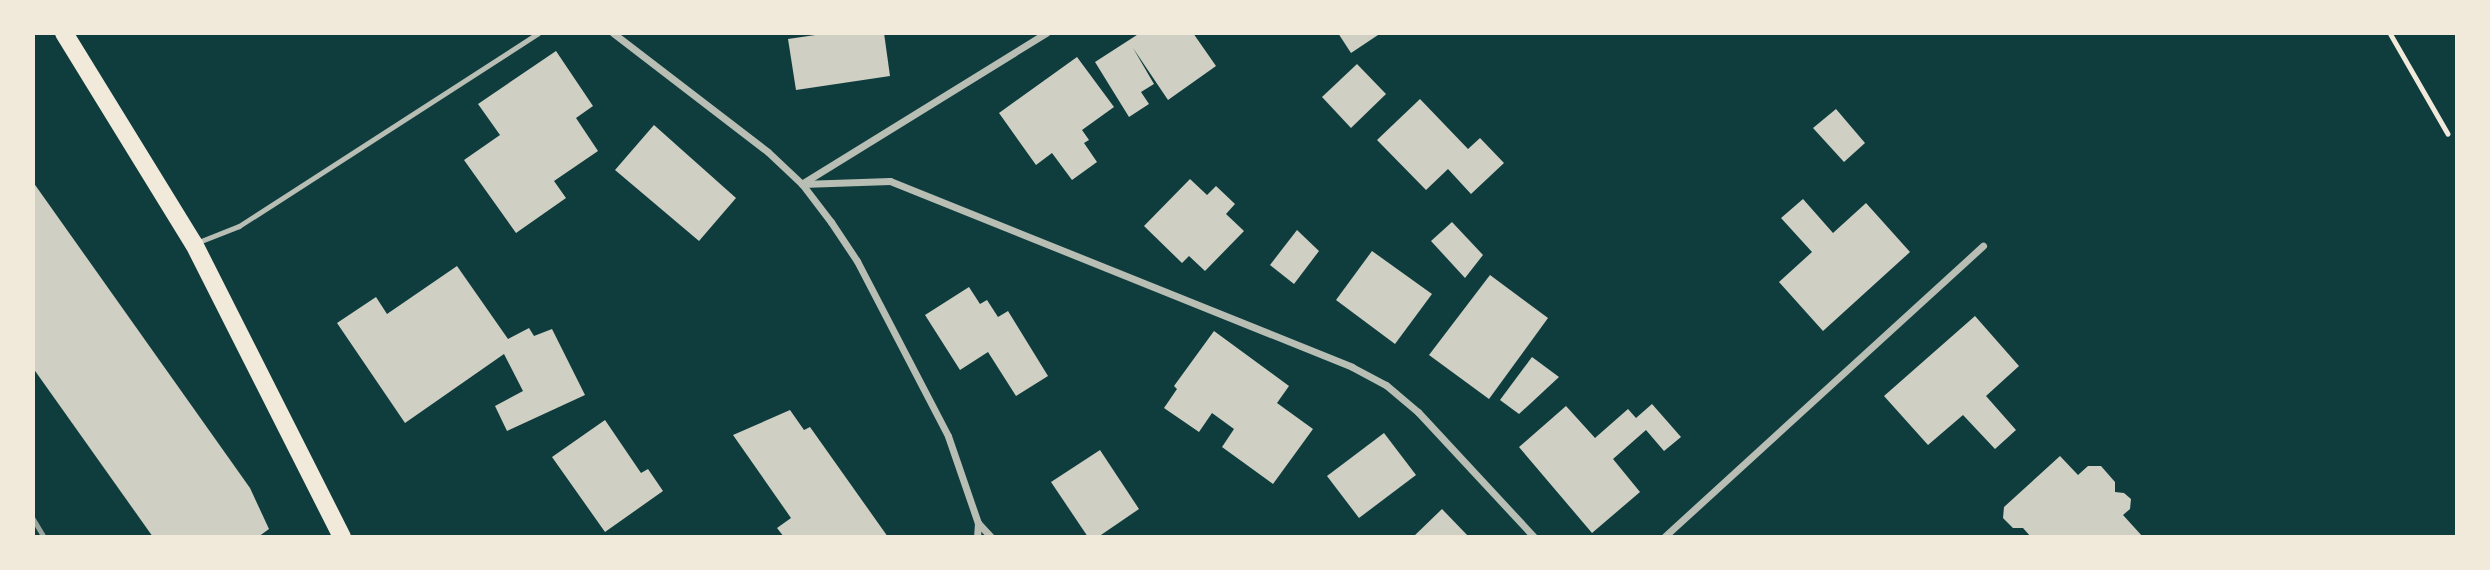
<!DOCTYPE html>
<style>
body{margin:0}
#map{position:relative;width:2490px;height:570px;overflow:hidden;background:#0f3d3e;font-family:"Golos Text",sans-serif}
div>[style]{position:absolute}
.building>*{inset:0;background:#cfcfc3}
.path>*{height:4.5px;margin:-2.25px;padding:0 2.25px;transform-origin:2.25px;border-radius:2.25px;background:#f1e9da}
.service>*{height:5px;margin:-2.5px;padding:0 2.5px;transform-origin:2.5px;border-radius:2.5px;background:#b8beb3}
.minor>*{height:7px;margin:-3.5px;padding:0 3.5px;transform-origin:3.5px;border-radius:3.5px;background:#b8beb3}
.primary>*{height:18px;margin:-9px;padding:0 9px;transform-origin:9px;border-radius:9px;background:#f1e9da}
.rail>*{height:5px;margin:-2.5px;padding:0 2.5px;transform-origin:2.5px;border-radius:2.5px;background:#97a49c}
span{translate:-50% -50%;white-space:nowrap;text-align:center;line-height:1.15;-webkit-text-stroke:5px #f1e9da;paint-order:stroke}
.frame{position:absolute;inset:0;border:35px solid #f1e9da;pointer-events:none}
</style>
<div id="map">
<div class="building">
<i style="clip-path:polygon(829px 33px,884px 33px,890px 76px,796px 90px,788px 39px)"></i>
<i style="clip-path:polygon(1140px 33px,1193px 33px,1216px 66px,1168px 100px,1133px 48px,1154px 84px,1141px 92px,1149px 104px,1129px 117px,1095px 62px)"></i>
<i style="clip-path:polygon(1338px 33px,1381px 33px,1351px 53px)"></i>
<i style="clip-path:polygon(556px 51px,593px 106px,576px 118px,598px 151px,554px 181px,566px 198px,516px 233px,464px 160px,500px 135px,478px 104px)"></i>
<i style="clip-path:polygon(1077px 57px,1114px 107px,1082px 130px,1089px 140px,1084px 143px,1097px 162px,1072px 180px,1052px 153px,1036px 165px,999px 113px)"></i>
<i style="clip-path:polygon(1357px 64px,1386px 94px,1351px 128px,1322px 97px)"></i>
<i style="clip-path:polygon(1420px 99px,1468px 149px,1480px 138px,1504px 163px,1471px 194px,1448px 169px,1426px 190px,1377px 140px)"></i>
<i style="clip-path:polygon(1836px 109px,1865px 143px,1844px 162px,1813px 128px)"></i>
<i style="clip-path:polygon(654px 125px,736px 198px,699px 241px,615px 170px)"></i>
<i style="clip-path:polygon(1190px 179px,1207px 195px,1216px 186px,1235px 204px,1226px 214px,1244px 231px,1205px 271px,1189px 256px,1182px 263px,1144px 226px)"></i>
<i style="clip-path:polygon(33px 182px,250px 488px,269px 529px,258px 537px,153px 537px,33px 368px)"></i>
<i style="clip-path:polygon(1803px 199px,1833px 233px,1866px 203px,1910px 252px,1823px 331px,1779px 282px,1812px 252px,1781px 218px)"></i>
<i style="clip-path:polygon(1452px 222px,1483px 255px,1465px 278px,1431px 241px)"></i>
<i style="clip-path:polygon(1297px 230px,1319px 251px,1294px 284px,1270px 265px)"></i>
<i style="clip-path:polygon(1372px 251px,1432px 294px,1395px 344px,1336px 300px)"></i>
<i style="clip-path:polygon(457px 266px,508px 339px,529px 328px,534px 336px,552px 329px,585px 395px,507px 431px,495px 406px,523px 391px,504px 354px,405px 423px,337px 323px,376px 297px,387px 314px)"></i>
<i style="clip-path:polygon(1490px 275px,1548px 318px,1489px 399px,1429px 355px)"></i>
<i style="clip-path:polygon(969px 287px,980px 304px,987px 300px,998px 317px,1008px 311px,1048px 376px,1016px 396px,988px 352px,960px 370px,925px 315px)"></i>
<i style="clip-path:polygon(1975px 316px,2019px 366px,1986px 396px,2016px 430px,1995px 449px,1963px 415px,1928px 445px,1884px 396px)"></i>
<i style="clip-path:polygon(1214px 331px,1289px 386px,1277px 403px,1313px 429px,1273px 484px,1222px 447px,1234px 429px,1212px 413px,1199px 432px,1164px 408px,1177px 389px,1174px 386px)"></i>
<i style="clip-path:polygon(1532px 357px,1559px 377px,1519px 414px,1500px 400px)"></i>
<i style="clip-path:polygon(1652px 404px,1681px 437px,1664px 451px,1646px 430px,1613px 459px,1640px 492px,1592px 533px,1519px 447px,1566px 406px,1595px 438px,1628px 409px,1636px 418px)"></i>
<i style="clip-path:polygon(790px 410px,804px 430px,810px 427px,888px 537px,784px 537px,777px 528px,791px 518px,733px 435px)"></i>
<i style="clip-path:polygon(605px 420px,641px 473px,648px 469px,663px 491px,605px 532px,552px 457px)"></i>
<i style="clip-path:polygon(1384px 433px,1416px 475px,1359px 518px,1327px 476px)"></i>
<i style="clip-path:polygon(1100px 450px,1139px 509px,1098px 537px,1088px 537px,1051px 482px)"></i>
<i style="clip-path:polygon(2060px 456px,2078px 475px,2088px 466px,2101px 466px,2115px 482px,2115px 492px,2124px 493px,2131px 499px,2130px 509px,2123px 515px,2143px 537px,2031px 537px,2023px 528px,2013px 528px,2003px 518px,2004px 507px)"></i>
<i style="clip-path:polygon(1442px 509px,1469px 537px,1413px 537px)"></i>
</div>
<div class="path">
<i style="left:2390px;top:33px;width:116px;rotate:60.1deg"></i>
</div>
<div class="service">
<i style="left:196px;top:243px;width:46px;rotate:-21.6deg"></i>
<i style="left:239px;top:226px;width:356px;rotate:-32.8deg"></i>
</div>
<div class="minor">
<i style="left:613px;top:33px;width:195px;rotate:37.5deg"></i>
<i style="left:768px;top:152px;width:47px;rotate:43.3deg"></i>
<i style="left:802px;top:184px;width:48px;rotate:52.7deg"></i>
<i style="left:831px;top:222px;width:47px;rotate:56.3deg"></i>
<i style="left:857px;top:261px;width:197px;rotate:62.5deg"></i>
<i style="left:948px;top:436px;width:92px;rotate:71deg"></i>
<i style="left:978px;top:523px;width:14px;rotate:94deg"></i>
<i style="left:803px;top:183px;width:286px;rotate:-31.7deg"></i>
<i style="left:802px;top:184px;width:88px;rotate:-2deg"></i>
<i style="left:890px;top:181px;width:498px;rotate:21.9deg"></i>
<i style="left:1352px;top:367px;width:38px;rotate:28deg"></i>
<i style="left:1386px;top:385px;width:42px;rotate:40.2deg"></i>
<i style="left:1418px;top:412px;width:171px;rotate:47.1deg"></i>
<i style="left:978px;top:523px;width:19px;rotate:47deg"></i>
<i style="left:1664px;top:537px;width:432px;rotate:-42.4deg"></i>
</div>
<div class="primary">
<i style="left:64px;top:33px;width:248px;rotate:58.4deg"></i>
<i style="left:194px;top:244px;width:328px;rotate:63.2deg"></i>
</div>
<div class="rail">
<i style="left:33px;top:519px;width:21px;rotate:59deg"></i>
</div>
<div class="frame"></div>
</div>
